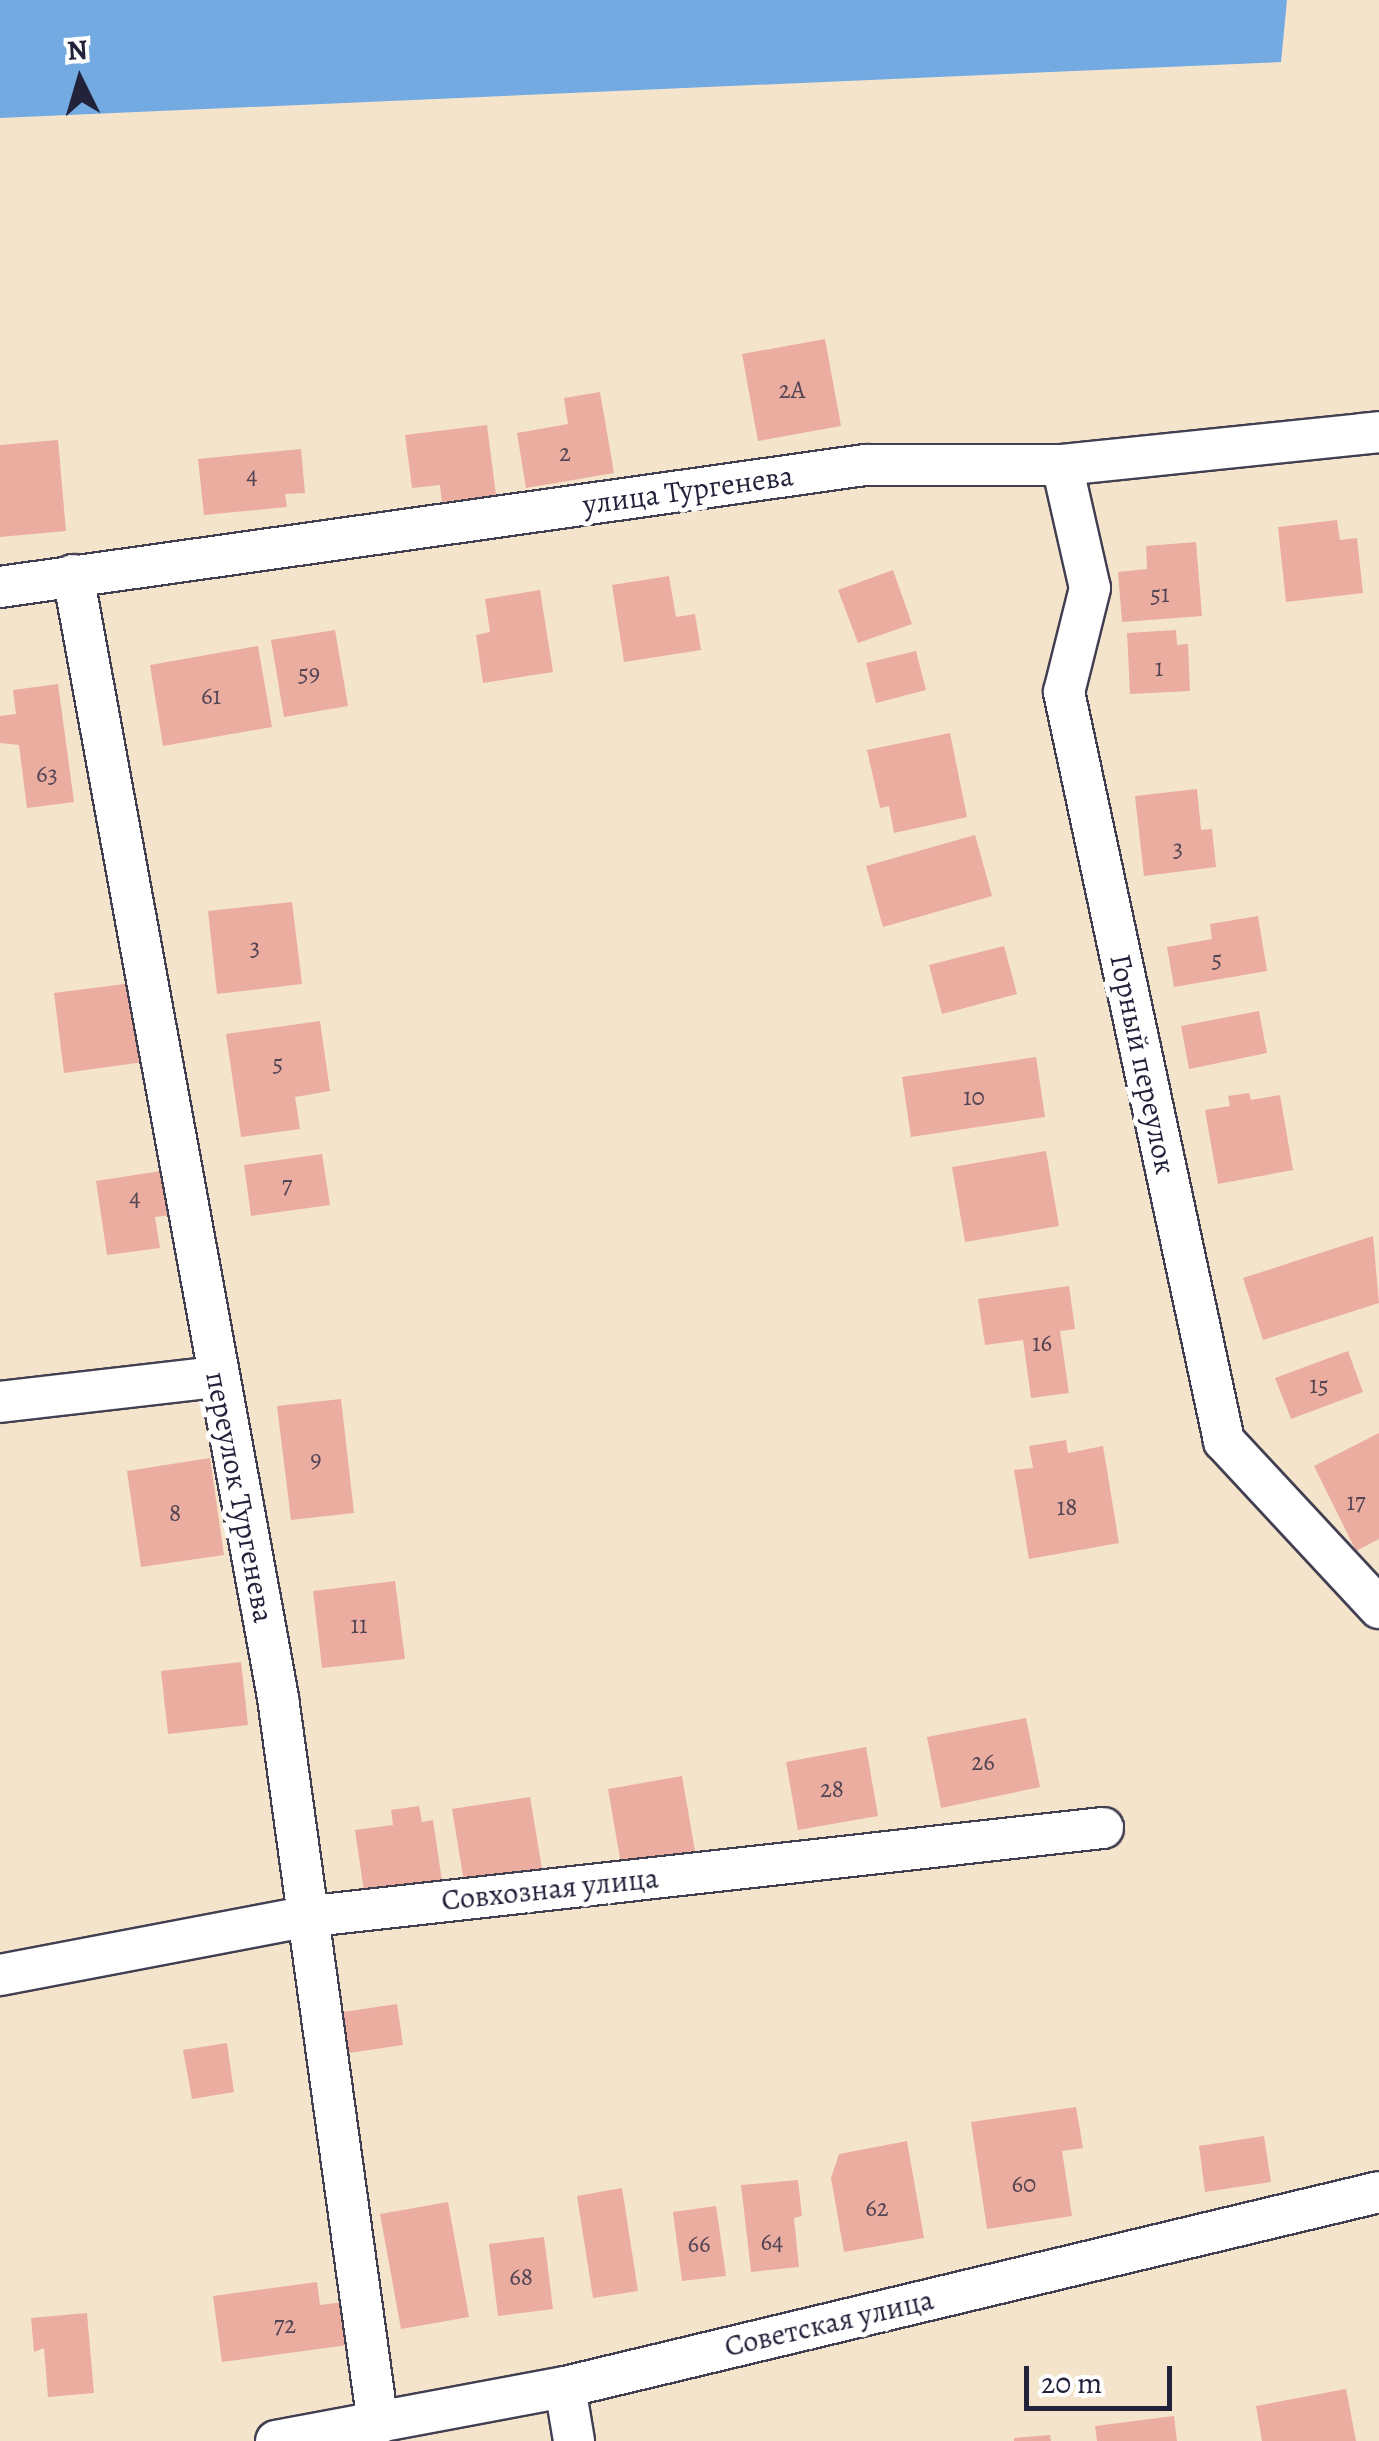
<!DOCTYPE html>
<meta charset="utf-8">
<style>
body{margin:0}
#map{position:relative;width:1379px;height:2441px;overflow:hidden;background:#f5e4cc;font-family:Alegreya,serif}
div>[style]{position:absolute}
.water>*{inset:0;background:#73aae2}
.building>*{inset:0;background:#ebada0}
.roads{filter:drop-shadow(2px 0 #423f51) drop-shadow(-2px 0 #423f51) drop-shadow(0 2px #423f51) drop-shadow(0 -2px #423f51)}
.street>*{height:40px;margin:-20px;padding:0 20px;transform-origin:20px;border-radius:20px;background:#fff}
span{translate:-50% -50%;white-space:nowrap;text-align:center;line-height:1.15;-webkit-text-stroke:10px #fff;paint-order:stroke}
.number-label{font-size:25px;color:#544554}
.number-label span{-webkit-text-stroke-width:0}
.street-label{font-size:30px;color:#22223b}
.north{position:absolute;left:30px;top:30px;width:100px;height:100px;-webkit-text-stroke:8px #fff;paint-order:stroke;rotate:355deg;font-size:28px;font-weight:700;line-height:40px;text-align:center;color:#22223b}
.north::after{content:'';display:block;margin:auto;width:35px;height:45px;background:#22223b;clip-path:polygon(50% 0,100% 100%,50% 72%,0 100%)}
.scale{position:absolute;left:1024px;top:2366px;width:148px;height:45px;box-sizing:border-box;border:5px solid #22223b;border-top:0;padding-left:12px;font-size:30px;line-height:35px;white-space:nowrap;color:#22223b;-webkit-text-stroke:8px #fff;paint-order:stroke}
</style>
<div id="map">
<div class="water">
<i style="clip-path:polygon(0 0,1287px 0,1281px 62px,0 118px)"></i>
</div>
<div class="building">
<i style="clip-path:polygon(825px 339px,841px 426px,758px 441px,742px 354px)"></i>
<i style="clip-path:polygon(600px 392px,614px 473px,526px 488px,517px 433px,568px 424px,564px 398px)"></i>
<i style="clip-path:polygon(487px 425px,496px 495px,442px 502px,440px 485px,412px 488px,405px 435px)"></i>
<i style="clip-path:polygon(58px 440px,66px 531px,0 537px,0 445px)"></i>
<i style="clip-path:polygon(301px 449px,305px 493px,285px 494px,287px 507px,204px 515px,198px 459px)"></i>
<i style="clip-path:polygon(1337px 520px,1340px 540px,1357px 538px,1363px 593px,1286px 602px,1278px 527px)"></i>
<i style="clip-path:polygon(1196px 542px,1202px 616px,1122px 622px,1118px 572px,1147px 569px,1146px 546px)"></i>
<i style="clip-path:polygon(893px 570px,912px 624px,858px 643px,838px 590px)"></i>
<i style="clip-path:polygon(669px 576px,676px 617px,695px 614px,701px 650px,624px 662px,612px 585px)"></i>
<i style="clip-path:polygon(540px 590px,553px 672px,483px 683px,476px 635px,490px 632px,485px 599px)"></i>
<i style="clip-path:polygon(335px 630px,348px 706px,284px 717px,271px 640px)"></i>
<i style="clip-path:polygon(1176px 630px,1177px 645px,1188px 644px,1190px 691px,1130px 694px,1127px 633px)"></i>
<i style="clip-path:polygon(258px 646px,272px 727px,163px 746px,150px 665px)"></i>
<i style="clip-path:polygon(916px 651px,926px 690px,876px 703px,866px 663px)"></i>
<i style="clip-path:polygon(58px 684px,74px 802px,27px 808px,19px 745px,0 743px,0 716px,16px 714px,13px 690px)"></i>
<i style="clip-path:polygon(950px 733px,967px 817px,894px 833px,889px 806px,880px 808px,867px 750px)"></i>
<i style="clip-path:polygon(1197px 789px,1201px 830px,1212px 829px,1216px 867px,1144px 876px,1135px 796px)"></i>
<i style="clip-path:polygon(975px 835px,992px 896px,883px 927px,866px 866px)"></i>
<i style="clip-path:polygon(292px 902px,302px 984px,217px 994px,208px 911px)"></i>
<i style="clip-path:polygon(1258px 916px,1267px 971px,1174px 987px,1167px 947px,1212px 939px,1210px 924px)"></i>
<i style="clip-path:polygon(1004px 946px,1017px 994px,942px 1014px,929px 965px)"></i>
<i style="clip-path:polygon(140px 982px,151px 1061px,64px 1073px,54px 993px)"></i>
<i style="clip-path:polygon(1259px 1011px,1267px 1053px,1189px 1069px,1181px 1026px)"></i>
<i style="clip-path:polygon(320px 1021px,330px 1091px,295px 1097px,300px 1129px,241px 1137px,226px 1034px)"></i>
<i style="clip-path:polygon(1036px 1057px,1045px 1117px,911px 1137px,902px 1077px)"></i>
<i style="clip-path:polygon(1249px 1093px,1251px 1100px,1280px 1095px,1293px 1170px,1218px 1184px,1205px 1110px,1230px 1106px,1228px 1096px)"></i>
<i style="clip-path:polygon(1046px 1151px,1059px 1226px,965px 1242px,952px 1167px)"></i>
<i style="clip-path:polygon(322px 1154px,330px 1205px,251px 1216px,244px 1165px)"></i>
<i style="clip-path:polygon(167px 1170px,173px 1215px,155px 1217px,160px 1248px,107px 1255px,96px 1181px)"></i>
<i style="clip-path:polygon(1373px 1236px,1379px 1303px,1263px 1340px,1243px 1278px)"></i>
<i style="clip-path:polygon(1069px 1286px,1075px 1329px,1060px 1331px,1069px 1393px,1031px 1398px,1023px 1340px,985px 1345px,978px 1299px)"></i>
<i style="clip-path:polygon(1348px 1351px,1363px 1392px,1291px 1419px,1275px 1378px)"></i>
<i style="clip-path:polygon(341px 1399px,354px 1513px,291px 1520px,277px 1406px)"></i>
<i style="clip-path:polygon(1379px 1433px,1379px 1539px,1356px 1551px,1314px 1466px)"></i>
<i style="clip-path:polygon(1066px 1440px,1068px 1453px,1103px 1446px,1119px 1543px,1029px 1559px,1014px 1470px,1033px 1468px,1029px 1446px)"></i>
<i style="clip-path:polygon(210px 1458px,224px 1555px,141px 1567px,127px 1471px)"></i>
<i style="clip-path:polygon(395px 1581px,405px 1659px,322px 1668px,313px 1591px)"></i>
<i style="clip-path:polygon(241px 1662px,248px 1725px,168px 1734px,161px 1671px)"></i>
<i style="clip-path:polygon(1026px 1718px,1040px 1787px,941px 1808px,927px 1737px)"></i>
<i style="clip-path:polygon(866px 1747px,878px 1816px,798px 1830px,786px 1762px)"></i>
<i style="clip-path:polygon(682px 1776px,695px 1851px,621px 1864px,608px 1789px)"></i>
<i style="clip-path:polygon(530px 1797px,542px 1869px,464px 1882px,452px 1809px)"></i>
<i style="clip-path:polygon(419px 1806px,422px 1822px,433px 1820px,443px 1888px,365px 1899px,355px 1830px,393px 1825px,391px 1810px)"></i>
<i style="clip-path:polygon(397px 2004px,403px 2045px,342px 2054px,336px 2013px)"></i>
<i style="clip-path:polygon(227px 2043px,234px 2092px,192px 2099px,183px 2050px)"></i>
<i style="clip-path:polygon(1076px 2107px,1083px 2148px,1062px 2151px,1072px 2216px,987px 2229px,971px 2122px)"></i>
<i style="clip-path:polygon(1264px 2136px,1271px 2182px,1205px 2192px,1199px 2146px)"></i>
<i style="clip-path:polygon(907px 2141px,924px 2238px,844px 2252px,831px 2178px,839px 2154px)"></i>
<i style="clip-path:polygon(798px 2180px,802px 2216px,794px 2218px,799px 2267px,751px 2272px,741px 2185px)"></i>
<i style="clip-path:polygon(622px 2188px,638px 2291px,593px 2298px,577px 2196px)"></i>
<i style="clip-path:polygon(448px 2202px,469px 2317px,401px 2329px,380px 2214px)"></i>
<i style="clip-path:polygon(716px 2206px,726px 2276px,682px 2281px,673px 2212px)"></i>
<i style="clip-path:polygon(544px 2237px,553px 2309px,498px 2316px,489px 2244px)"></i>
<i style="clip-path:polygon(317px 2282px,320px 2305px,350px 2301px,355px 2344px,222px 2362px,213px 2296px)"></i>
<i style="clip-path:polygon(87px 2313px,94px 2393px,48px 2397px,44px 2348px,34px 2352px,31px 2318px)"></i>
<i style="clip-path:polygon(1346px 2389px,1356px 2441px,1262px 2441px,1256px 2406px)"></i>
<i style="clip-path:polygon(1174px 2416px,1177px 2441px,1097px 2441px,1095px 2426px)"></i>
<i style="clip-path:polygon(1050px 2435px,1051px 2441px,1014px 2441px,1014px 2438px)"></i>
</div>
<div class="roads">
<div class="street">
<i style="left:1062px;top:465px;width:126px;rotate:77.2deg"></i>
<i style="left:1090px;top:588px;width:107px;rotate:104deg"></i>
<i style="left:1064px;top:692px;width:766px;rotate:77.94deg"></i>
<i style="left:1224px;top:1441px;width:228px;rotate:47.1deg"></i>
<i style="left:73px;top:575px;width:1142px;rotate:79.65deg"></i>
<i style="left:278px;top:1698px;width:733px;rotate:82.16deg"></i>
<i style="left:0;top:587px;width:874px;rotate:-8.03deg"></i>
<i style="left:865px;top:465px;width:197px"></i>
<i style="left:1062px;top:465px;width:319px;rotate:-5.9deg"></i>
<i style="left:0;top:1402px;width:218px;rotate:-6.6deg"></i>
<i style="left:0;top:1975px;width:309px;rotate:-10.8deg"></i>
<i style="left:304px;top:1917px;width:804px;rotate:-6.36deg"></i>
<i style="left:565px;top:2387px;width:55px;rotate:80.5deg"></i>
<i style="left:276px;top:2441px;width:294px;rotate:-10.6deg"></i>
<i style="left:565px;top:2387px;width:837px;rotate:-13.47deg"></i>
</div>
</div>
<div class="number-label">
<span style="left:792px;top:390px">2А</span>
<span style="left:565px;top:453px">2</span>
<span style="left:252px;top:476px">4</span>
<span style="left:1160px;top:594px">51</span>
<span style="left:1159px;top:668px">1</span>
<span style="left:309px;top:673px">59</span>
<span style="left:211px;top:696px">61</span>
<span style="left:47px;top:774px">63</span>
<span style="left:1178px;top:848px">3</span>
<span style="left:255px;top:947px">3</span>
<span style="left:1217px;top:959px">5</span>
<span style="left:278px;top:1063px">5</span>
<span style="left:974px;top:1097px">10</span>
<span style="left:287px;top:1185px">7</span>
<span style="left:135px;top:1198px">4</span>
<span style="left:1042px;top:1343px">16</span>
<span style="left:1319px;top:1385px">15</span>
<span style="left:316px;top:1459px">9</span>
<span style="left:1356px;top:1502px">17</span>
<span style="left:1067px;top:1507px">18</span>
<span style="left:175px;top:1513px">8</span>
<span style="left:359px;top:1625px">11</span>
<span style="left:983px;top:1762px">26</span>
<span style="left:832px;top:1789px">28</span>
<span style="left:1024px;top:2184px">60</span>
<span style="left:877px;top:2208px">62</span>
<span style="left:772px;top:2242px">64</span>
<span style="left:699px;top:2244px">66</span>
<span style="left:521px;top:2277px">68</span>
<span style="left:285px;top:2325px">72</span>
</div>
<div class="street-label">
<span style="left:688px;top:490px;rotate:-8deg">улица Тургенева</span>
<span style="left:1143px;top:1064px;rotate:78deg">Горный переулок</span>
<span style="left:240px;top:1497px;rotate:79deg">переулок Тургенева</span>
<span style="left:550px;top:1889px;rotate:-6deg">Совхозная улица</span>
<span style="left:829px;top:2323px;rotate:-13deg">Советская улица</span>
</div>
<div class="north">N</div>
<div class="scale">20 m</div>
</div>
